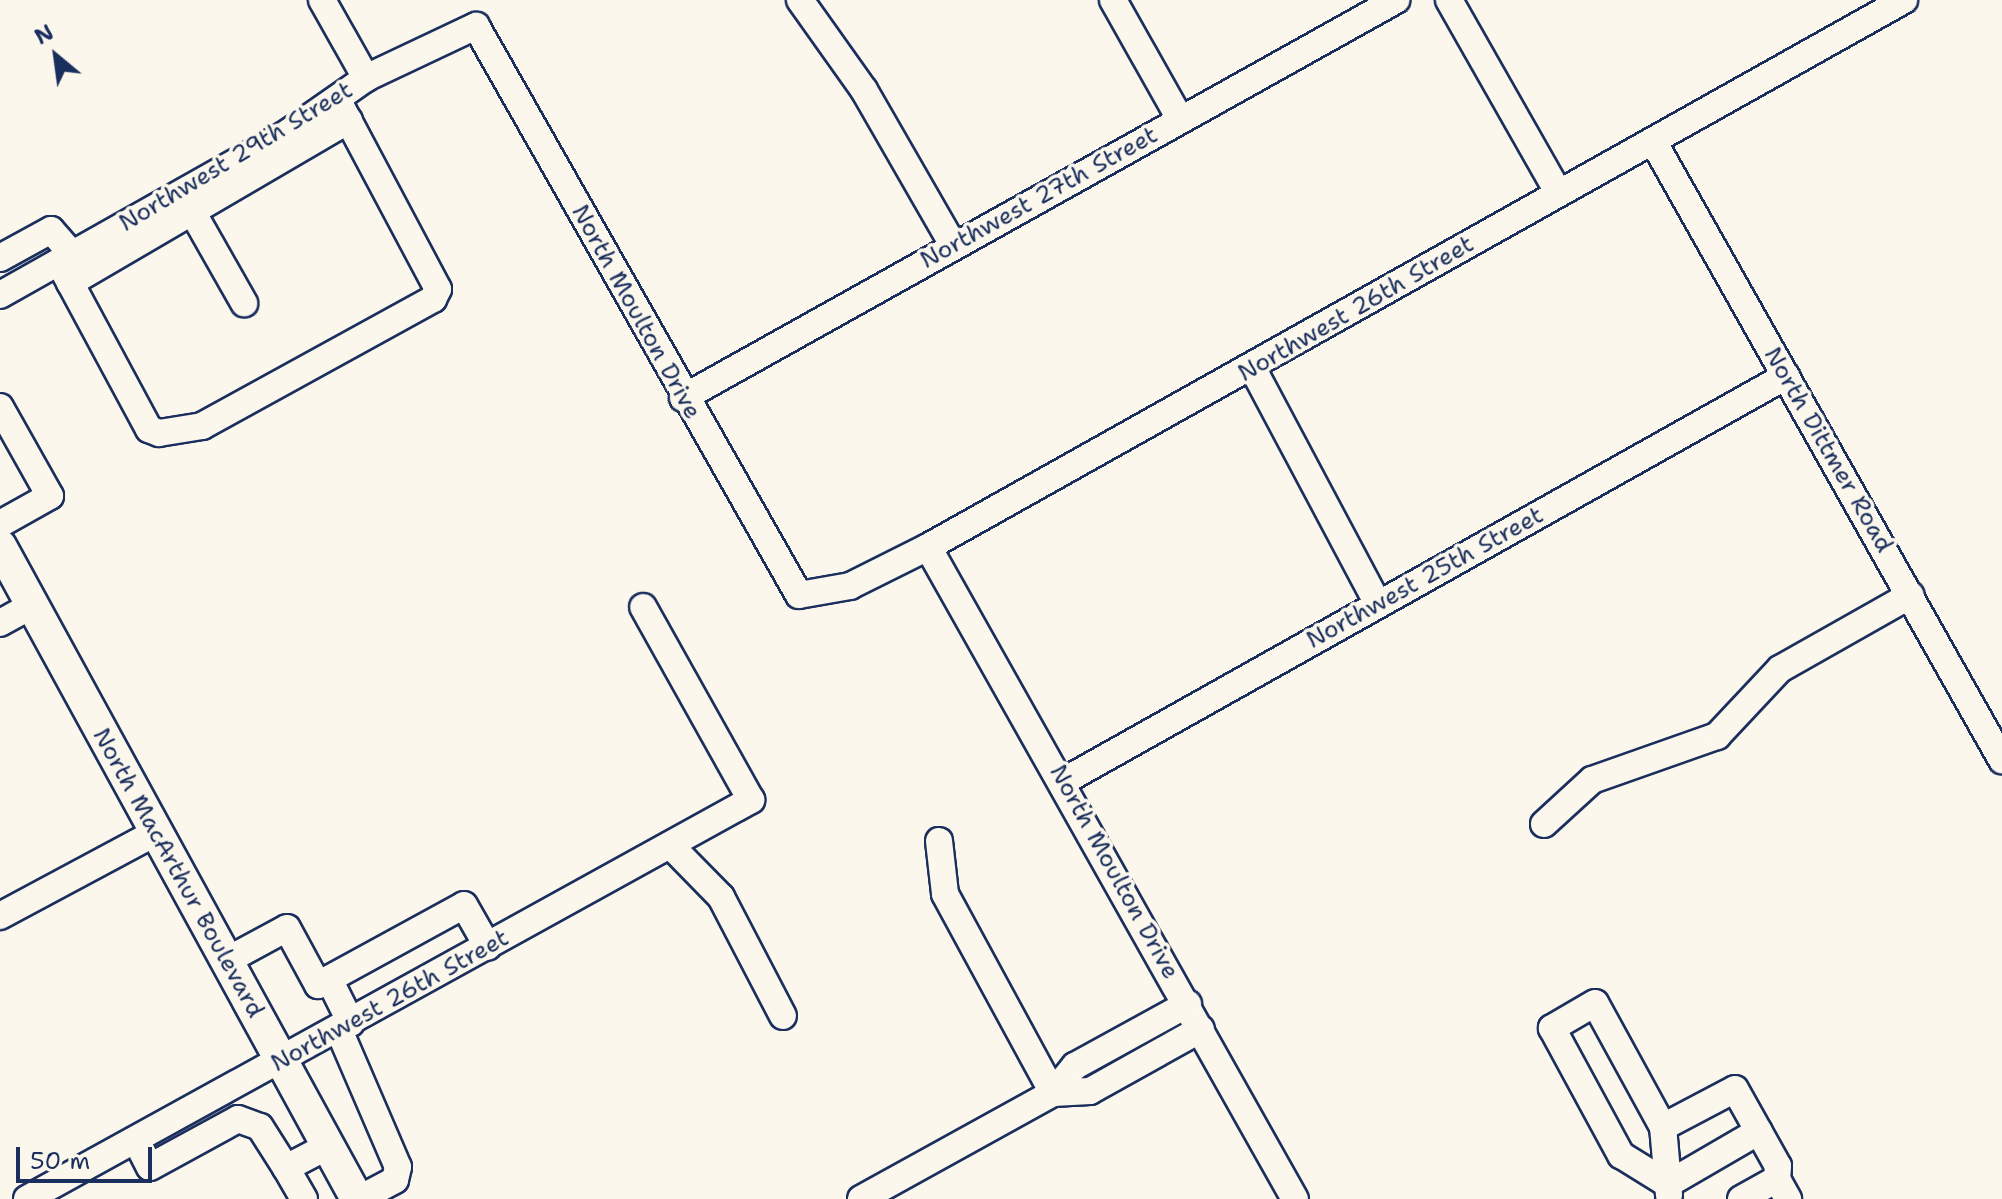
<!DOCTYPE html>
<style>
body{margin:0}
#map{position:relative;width:2002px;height:1199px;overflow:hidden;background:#fbf7ec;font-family:"Shantell Sans",sans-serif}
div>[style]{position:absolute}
.roads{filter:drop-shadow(2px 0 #1b2f5e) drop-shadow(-2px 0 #1b2f5e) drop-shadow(0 2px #1b2f5e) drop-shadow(0 -2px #1b2f5e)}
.minor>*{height:26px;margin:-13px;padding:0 13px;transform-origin:13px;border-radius:13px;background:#fbf7ec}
.major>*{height:32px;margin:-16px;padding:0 16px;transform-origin:16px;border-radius:16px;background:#fbf7ec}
span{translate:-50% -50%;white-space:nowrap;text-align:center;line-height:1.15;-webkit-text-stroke:7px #fbf7ec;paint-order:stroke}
.street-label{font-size:24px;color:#1b2f5e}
.north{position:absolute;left:16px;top:16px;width:80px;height:80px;-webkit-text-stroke:6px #fbf7ec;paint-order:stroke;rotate:331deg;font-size:22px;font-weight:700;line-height:32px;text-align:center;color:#1b2f5e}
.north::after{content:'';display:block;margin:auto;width:28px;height:36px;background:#1b2f5e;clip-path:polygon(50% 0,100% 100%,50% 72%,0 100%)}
.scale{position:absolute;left:16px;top:1147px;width:136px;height:36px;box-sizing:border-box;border:4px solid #1b2f5e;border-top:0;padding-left:10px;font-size:24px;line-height:28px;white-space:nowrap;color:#1b2f5e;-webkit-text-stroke:6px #fbf7ec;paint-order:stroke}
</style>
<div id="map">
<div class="roads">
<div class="minor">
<i style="left:322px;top:0;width:90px;rotate:60.6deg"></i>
<i style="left:800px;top:0;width:110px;rotate:54.6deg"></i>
<i style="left:864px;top:90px;width:179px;rotate:60.1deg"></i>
<i style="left:1113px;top:0;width:137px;rotate:60.6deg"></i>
<i style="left:1449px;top:0;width:221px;rotate:60.4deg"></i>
<i style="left:1653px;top:141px;width:711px;rotate:60.59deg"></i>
<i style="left:185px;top:199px;width:120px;rotate:60.4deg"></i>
<i style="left:0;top:258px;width:58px;rotate:-28.8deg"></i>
<i style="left:51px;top:230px;width:32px;rotate:49deg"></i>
<i style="left:59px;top:262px;width:190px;rotate:61.7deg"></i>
<i style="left:149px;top:429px;width:11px;rotate:22deg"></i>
<i style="left:159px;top:433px;width:44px;rotate:-9.2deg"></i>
<i style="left:202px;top:426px;width:264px;rotate:-28.8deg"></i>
<i style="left:433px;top:299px;width:11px;rotate:-63deg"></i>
<i style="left:438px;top:289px;width:215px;rotate:-118deg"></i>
<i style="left:70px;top:283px;width:323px;rotate:-30.3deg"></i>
<i style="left:0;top:295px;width:332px;rotate:-29.4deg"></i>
<i style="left:289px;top:132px;width:94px;rotate:-35deg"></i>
<i style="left:366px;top:78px;width:122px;rotate:-25.3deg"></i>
<i style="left:476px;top:26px;width:654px;rotate:60.42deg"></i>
<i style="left:799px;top:595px;width:52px;rotate:-10deg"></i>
<i style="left:850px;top:586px;width:87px;rotate:-26.6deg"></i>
<i style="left:928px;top:547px;width:1119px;rotate:-29.27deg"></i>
<i style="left:1253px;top:369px;width:266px;rotate:62deg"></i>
<i style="left:683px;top:398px;width:817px;rotate:-29.17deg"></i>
<i style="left:0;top:407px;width:102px;rotate:60.7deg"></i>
<i style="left:50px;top:496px;width:57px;rotate:150.8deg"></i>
<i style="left:928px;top:547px;width:748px;rotate:60.63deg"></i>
<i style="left:0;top:623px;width:37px;rotate:-29deg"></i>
<i style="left:1064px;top:781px;width:828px;rotate:-29.29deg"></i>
<i style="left:1544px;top:824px;width:65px;rotate:-42.5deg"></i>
<i style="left:1592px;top:780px;width:133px;rotate:-19.4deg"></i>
<i style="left:1717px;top:736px;width:92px;rotate:-46.8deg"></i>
<i style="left:1780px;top:669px;width:150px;rotate:-29.5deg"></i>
<i style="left:939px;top:841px;width:53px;rotate:83.5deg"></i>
<i style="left:945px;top:894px;width:226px;rotate:61.5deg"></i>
<i style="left:670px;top:845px;width:73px;rotate:45.6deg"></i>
<i style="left:721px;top:897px;width:134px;rotate:62.5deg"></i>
<i style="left:0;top:916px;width:176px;rotate:-28.2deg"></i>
<i style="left:226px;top:961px;width:69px;rotate:-28.4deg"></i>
<i style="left:287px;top:928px;width:65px;rotate:61.5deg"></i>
<i style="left:318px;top:985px;width:166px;rotate:-28.7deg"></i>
<i style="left:464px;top:905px;width:48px;rotate:60.3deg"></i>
<i style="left:329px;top:979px;width:49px;rotate:63.4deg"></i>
<i style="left:339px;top:1030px;width:149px;rotate:66.7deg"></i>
<i style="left:398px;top:1167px;width:13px;rotate:103deg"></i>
<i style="left:395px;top:1180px;width:40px;rotate:152deg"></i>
<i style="left:1053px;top:1093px;width:37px;rotate:-3deg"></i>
<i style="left:1090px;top:1091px;width:127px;rotate:-29.2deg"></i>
<i style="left:1663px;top:1127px;width:141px;rotate:-118.7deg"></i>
<i style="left:1595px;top:1003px;width:50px;rotate:149.8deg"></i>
<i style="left:1552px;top:1028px;width:145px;rotate:61.5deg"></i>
<i style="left:1621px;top:1155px;width:55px;rotate:31.7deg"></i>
<i style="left:1668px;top:1184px;width:105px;rotate:-30.2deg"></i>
<i style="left:136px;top:1140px;width:30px;rotate:63deg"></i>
<i style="left:150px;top:1167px;width:100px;rotate:-28.6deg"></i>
<i style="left:238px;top:1119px;width:23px;rotate:20deg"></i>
<i style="left:260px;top:1127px;width:49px;rotate:57.6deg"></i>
<i style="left:1669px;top:1195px;width:68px;rotate:-95deg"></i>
<i style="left:1663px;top:1127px;width:81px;rotate:-27.8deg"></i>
<i style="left:1735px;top:1089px;width:88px;rotate:60.8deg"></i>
<i style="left:1778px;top:1166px;width:13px;rotate:94deg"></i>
<i style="left:27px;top:1199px;width:827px;rotate:-28.86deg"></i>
<i style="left:751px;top:800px;width:221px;rotate:-119.2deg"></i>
<i style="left:304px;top:1199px;width:36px;rotate:-120deg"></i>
<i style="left:286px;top:1168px;width:47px;rotate:-27.6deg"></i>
<i style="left:861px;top:1199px;width:219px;rotate:-28.9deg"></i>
<i style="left:1053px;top:1093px;width:35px;rotate:-51deg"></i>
<i style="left:1075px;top:1066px;width:129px;rotate:-28.8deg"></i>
<i style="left:1741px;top:1199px;width:41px;rotate:-29.1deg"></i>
<i style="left:1777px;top:1179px;width:23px;rotate:61deg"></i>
</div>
<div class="major">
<i style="left:0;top:546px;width:744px;rotate:61.33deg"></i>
</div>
</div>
<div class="street-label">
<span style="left:236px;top:157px;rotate:-31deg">Northwest 29th Street</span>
<span style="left:1039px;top:198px;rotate:-29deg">Northwest 27th Street</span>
<span style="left:1356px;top:309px;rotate:-30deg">Northwest 26th Street</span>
<span style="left:636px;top:312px;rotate:61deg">North Moulton Drive</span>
<span style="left:1828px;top:450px;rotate:60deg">North Dittmer Road</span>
<span style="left:1425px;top:578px;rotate:-29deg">Northwest 25th Street</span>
<span style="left:1114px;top:872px;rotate:61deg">North Moulton Drive</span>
<span style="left:178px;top:873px;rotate:61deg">North MacArthur Boulevard</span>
<span style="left:390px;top:1001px;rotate:-29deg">Northwest 26th Street</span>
</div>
<div class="north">N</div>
<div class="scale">50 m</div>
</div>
